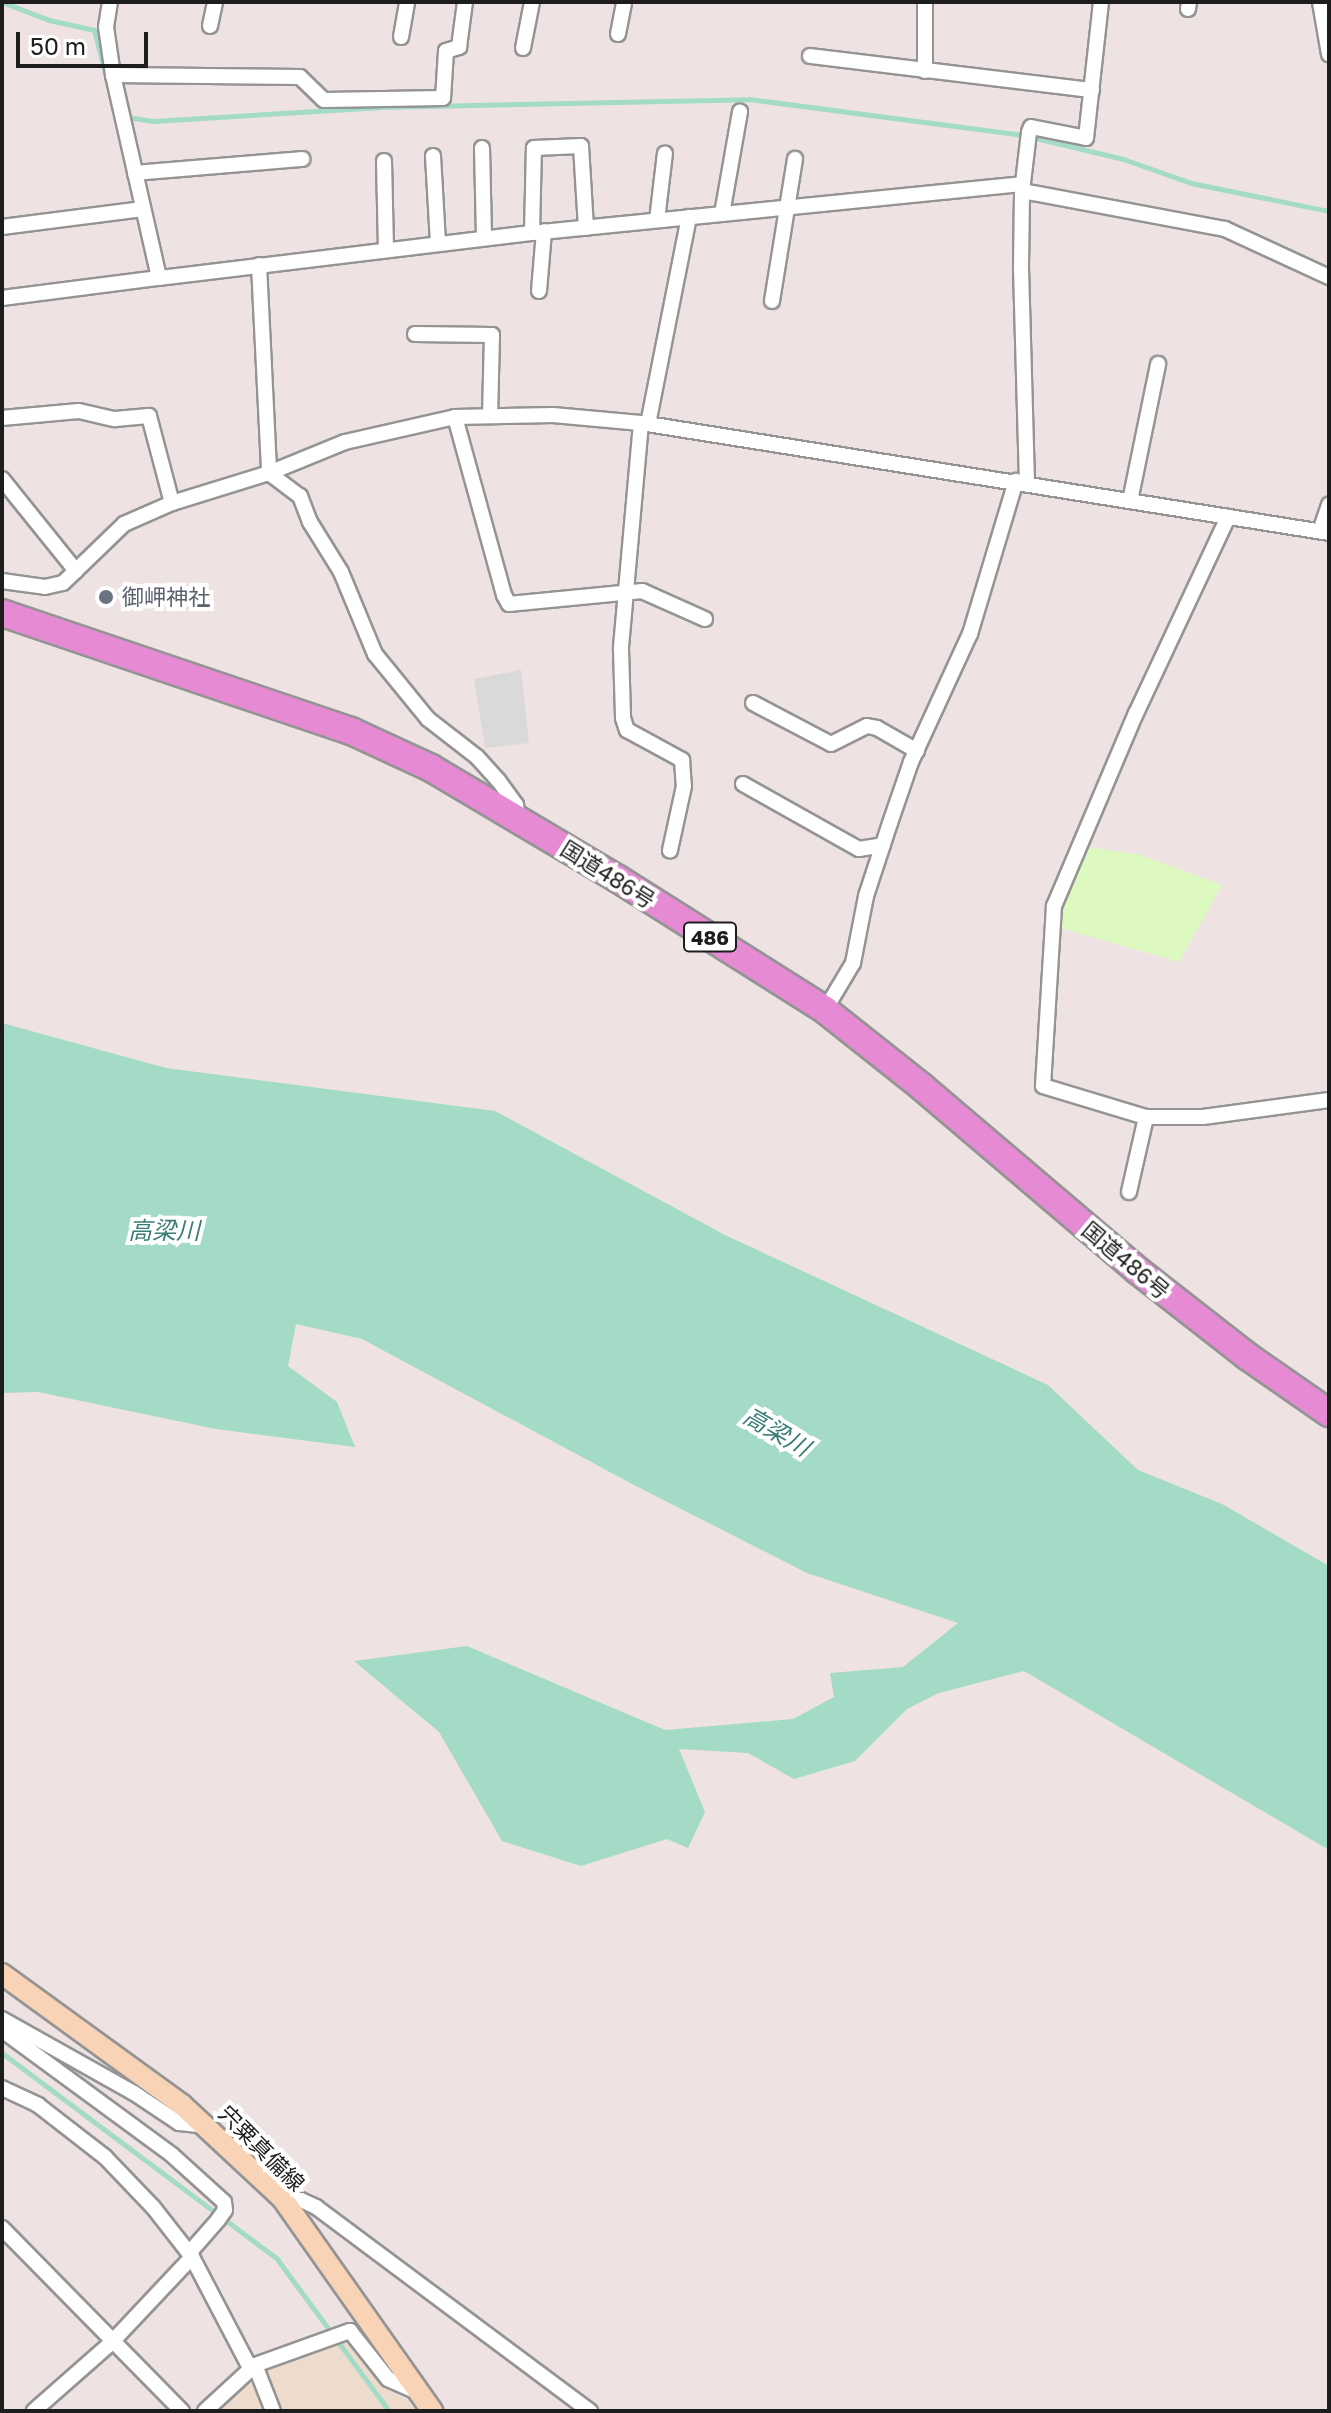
<!DOCTYPE html>
<meta charset="utf-8">
<style>
body{margin:0}
#map{position:relative;width:1331px;height:2413px;overflow:hidden;background:#eee3e2;font-family:"Golos Text","Noto Sans JP",sans-serif}
div>[style]{position:absolute}
.farmland>*{inset:0;background:#eddccd}
.park>*{inset:0;background:#ddf9bf}
.parking>*{inset:0;background:#d9d9d9}
.water>*{inset:0;background:#a3dbc6}
.stream>*{height:5px;margin:-2.5px;padding:0 2.5px;transform-origin:2.5px;border-radius:2.5px;background:#a3dbc6}
.roads{filter:drop-shadow(2px 0 #949494) drop-shadow(-2px 0 #949494) drop-shadow(0 2px #949494) drop-shadow(0 -2px #949494)}
.street>*{height:14px;margin:-7px;padding:0 7px;transform-origin:7px;border-radius:7px;background:#fff}
.secondary>*{height:20px;margin:-10px;padding:0 10px;transform-origin:10px;border-radius:10px;background:#f9d3b6}
.highway>*{height:26px;margin:-13px;padding:0 13px;transform-origin:13px;border-radius:13px;background:#e58ad3}
.dots>*{width:22px;height:22px;translate:-50% -50%;box-sizing:border-box;border:4px solid #fff;border-radius:50%}
span{translate:-50% -50%;white-space:nowrap;text-align:center;line-height:1.15;-webkit-text-stroke:8px #fff;paint-order:stroke}
.shield-label span{padding:2px 6px;background:#fff;border:2px solid;border-radius:6px;-webkit-text-stroke-width:0}
.shield-label{font-size:20px;color:#1d1d1d;font-weight:700}
.worship-label{font-size:22px;color:#5b616d}
.left{translate:0 -50%;text-align:left}
.street-label{font-size:22px;color:#1d1d1d}
.water-label{font-size:24px;color:#397d75;font-style:italic}
.frame{position:absolute;inset:0;border:4px solid #1d1d1d;pointer-events:none}
.scale{position:absolute;left:16px;top:32px;width:132px;height:36px;box-sizing:border-box;border:4px solid #1d1d1d;border-top:0;padding-left:10px;font-size:24px;line-height:28px;white-space:nowrap;color:#1d1d1d;-webkit-text-stroke:6px #fff;paint-order:stroke}
</style>
<div id="map">
<div class="farmland">
<i style="clip-path:polygon(349px 2336px,389px 2391px,408px 2400px,415px 2411px,277px 2411px,260px 2367px)"></i>
<i style="clip-path:polygon(247px 2375px,255px 2376px,268px 2411px,213px 2411px)"></i>
</div>
<div class="park">
<i style="clip-path:polygon(1080px 846px,1141px 855px,1222px 885px,1179px 962px,1061px 928px,1060px 905px)"></i>
</div>
<div class="parking">
<i style="clip-path:polygon(521px 670px,529px 743px,485px 748px,474px 679px)"></i>
</div>
<div class="water">
<i style="clip-path:polygon(2px 1023px,166px 1068px,495px 1111px,725px 1235px,1048px 1385px,1138px 1470px,1222px 1504px,1329px 1566px,1329px 1850px,1024px 1671px,939px 1693px,907px 1709px,855px 1761px,794px 1779px,748px 1753px,679px 1749px,705px 1812px,688px 1848px,667px 1839px,581px 1866px,502px 1841px,439px 1732px,354px 1661px,467px 1646px,665px 1730px,793px 1719px,834px 1697px,830px 1673px,903px 1667px,958px 1623px,807px 1573px,634px 1485px,362px 1339px,296px 1324px,288px 1366px,337px 1402px,355px 1447px,216px 1429px,38px 1392px,2px 1393px)"></i>
</div>
<div class="stream">
<i style="left:2px;top:2px;width:50px;rotate:21deg"></i>
<i style="left:49px;top:20px;width:46px;rotate:12.5deg"></i>
<i style="left:94px;top:30px;width:60px;rotate:75.5deg"></i>
<i style="left:127px;top:117px;width:26px;rotate:9deg"></i>
<i style="left:153px;top:121px;width:226px;rotate:-3.5deg"></i>
<i style="left:379px;top:107px;width:370px;rotate:-1.2deg"></i>
<i style="left:749px;top:99px;width:276px;rotate:7.5deg"></i>
<i style="left:1023px;top:135px;width:103px;rotate:13.5deg"></i>
<i style="left:1123px;top:159px;width:72px;rotate:19.4deg"></i>
<i style="left:1191px;top:183px;width:141px;rotate:11.5deg"></i>
<i style="left:2px;top:2053px;width:344px;rotate:36.8deg"></i>
<i style="left:277px;top:2259px;width:189px;rotate:53.6deg"></i>
</div>
<div class="roads">
<div class="street">
<i style="left:110px;top:2px;width:25px;rotate:99deg"></i>
<i style="left:106px;top:27px;width:49px;rotate:81.7deg"></i>
<i style="left:113px;top:75px;width:208px;rotate:77.2deg"></i>
<i style="left:159px;top:278px;width:376px;rotate:-6.9deg"></i>
<i style="left:532px;top:233px;width:492px;rotate:-5.7deg"></i>
<i style="left:925px;top:2px;width:69px;rotate:90deg"></i>
<i style="left:1320px;top:2px;width:53px;rotate:80.2deg"></i>
<i style="left:1188px;top:9px;width:7px;rotate:-82deg"></i>
<i style="left:210px;top:26px;width:25px;rotate:-78deg"></i>
<i style="left:618px;top:34px;width:33px;rotate:-79deg"></i>
<i style="left:401px;top:37px;width:36px;rotate:-80deg"></i>
<i style="left:523px;top:48px;width:47px;rotate:-78.9deg"></i>
<i style="left:810px;top:56px;width:284px;rotate:6.9deg"></i>
<i style="left:113px;top:75px;width:187px;rotate:0.6deg"></i>
<i style="left:300px;top:77px;width:33px;rotate:44deg"></i>
<i style="left:324px;top:100px;width:119px;rotate:-1deg"></i>
<i style="left:443px;top:98px;width:47px;rotate:-86.3deg"></i>
<i style="left:446px;top:51px;width:14px;rotate:-17deg"></i>
<i style="left:459px;top:47px;width:45px;rotate:-82.4deg"></i>
<i style="left:482px;top:148px;width:90px;rotate:88.7deg"></i>
<i style="left:433px;top:156px;width:87px;rotate:86.7deg"></i>
<i style="left:384px;top:161px;width:88px;rotate:88.7deg"></i>
<i style="left:135px;top:173px;width:168px;rotate:-4.8deg"></i>
<i style="left:1022px;top:191px;width:207px;rotate:10.6deg"></i>
<i style="left:1225px;top:229px;width:115px;rotate:24.8deg"></i>
<i style="left:722px;top:214px;width:104px;rotate:-80deg"></i>
<i style="left:657px;top:220px;width:67px;rotate:-83.2deg"></i>
<i style="left:2px;top:227px;width:142px;rotate:-7.3deg"></i>
<i style="left:532px;top:233px;width:85px;rotate:-88.7deg"></i>
<i style="left:534px;top:148px;width:47px;rotate:-2.4deg"></i>
<i style="left:581px;top:146px;width:82px;rotate:86.5deg"></i>
<i style="left:259px;top:265px;width:208px;rotate:87.2deg"></i>
<i style="left:539px;top:291px;width:60px;rotate:-85.2deg"></i>
<i style="left:2px;top:298px;width:158px;rotate:-7.3deg"></i>
<i style="left:772px;top:301px;width:144px;rotate:-80.8deg"></i>
<i style="left:415px;top:334px;width:77px;rotate:0.7deg"></i>
<i style="left:492px;top:335px;width:81px;rotate:91.4deg"></i>
<i style="left:455px;top:417px;width:185px;rotate:74.6deg"></i>
<i style="left:504px;top:595px;width:10px;rotate:61deg"></i>
<i style="left:509px;top:604px;width:134px;rotate:-5.6deg"></i>
<i style="left:642px;top:591px;width:69px;rotate:24deg"></i>
<i style="left:2px;top:418px;width:77px;rotate:-5.2deg"></i>
<i style="left:79px;top:411px;width:37px;rotate:13deg"></i>
<i style="left:115px;top:419px;width:34px;rotate:-5deg"></i>
<i style="left:149px;top:416px;width:90px;rotate:75.2deg"></i>
<i style="left:641px;top:423px;width:227px;rotate:95.1deg"></i>
<i style="left:621px;top:649px;width:69px;rotate:88.3deg"></i>
<i style="left:623px;top:718px;width:13px;rotate:72deg"></i>
<i style="left:627px;top:730px;width:63px;rotate:28.6deg"></i>
<i style="left:682px;top:760px;width:26px;rotate:86deg"></i>
<i style="left:684px;top:786px;width:66px;rotate:102.3deg"></i>
<i style="left:648px;top:424px;width:211px;rotate:-78.8deg"></i>
<i style="left:269px;top:473px;width:39px;rotate:37deg"></i>
<i style="left:300px;top:496px;width:28px;rotate:69deg"></i>
<i style="left:310px;top:522px;width:59px;rotate:58.2deg"></i>
<i style="left:341px;top:572px;width:89px;rotate:67.5deg"></i>
<i style="left:375px;top:654px;width:84px;rotate:50.8deg"></i>
<i style="left:428px;top:719px;width:62px;rotate:37.8deg"></i>
<i style="left:477px;top:757px;width:31px;rotate:48deg"></i>
<i style="left:498px;top:780px;width:31px;rotate:54deg"></i>
<i style="left:516px;top:805px;width:13px;rotate:81deg"></i>
<i style="left:2px;top:479px;width:118px;rotate:51.2deg"></i>
<i style="left:1027px;top:483px;width:217px;rotate:-91.6deg"></i>
<i style="left:1021px;top:266px;width:75px;rotate:-89.2deg"></i>
<i style="left:1022px;top:191px;width:59px;rotate:-83.2deg"></i>
<i style="left:1029px;top:132px;width:5px;rotate:-68deg"></i>
<i style="left:1031px;top:127px;width:56px;rotate:11.3deg"></i>
<i style="left:1086px;top:138px;width:137px;rotate:-83.7deg"></i>
<i style="left:1130px;top:501px;width:140px;rotate:-78.4deg"></i>
<i style="left:1228px;top:517px;width:217px;rotate:115.1deg"></i>
<i style="left:1136px;top:713px;width:210px;rotate:113deg"></i>
<i style="left:1054px;top:906px;width:180px;rotate:93.5deg"></i>
<i style="left:1043px;top:1086px;width:108px;rotate:16.8deg"></i>
<i style="left:1146px;top:1117px;width:57px"></i>
<i style="left:1203px;top:1117px;width:127px;rotate:-7.7deg"></i>
<i style="left:1320px;top:531px;width:28px;rotate:-71deg"></i>
<i style="left:2px;top:581px;width:43px;rotate:7.9deg"></i>
<i style="left:45px;top:587px;width:18px;rotate:-13deg"></i>
<i style="left:63px;top:583px;width:85px;rotate:-44deg"></i>
<i style="left:124px;top:524px;width:52px;rotate:-23.6deg"></i>
<i style="left:172px;top:503px;width:102px;rotate:-17.2deg"></i>
<i style="left:269px;top:473px;width:82px;rotate:-22.2deg"></i>
<i style="left:345px;top:442px;width:113px;rotate:-12.8deg"></i>
<i style="left:455px;top:417px;width:98px;rotate:-1.2deg"></i>
<i style="left:553px;top:415px;width:88px;rotate:5.2deg"></i>
<i style="left:641px;top:423px;width:697px;rotate:9.08deg"></i>
<i style="left:753px;top:703px;width:88px;rotate:27.7deg"></i>
<i style="left:831px;top:744px;width:40px;rotate:-26.6deg"></i>
<i style="left:867px;top:726px;width:10px;rotate:11deg"></i>
<i style="left:877px;top:728px;width:46px;rotate:29.9deg"></i>
<i style="left:743px;top:784px;width:133px;rotate:29.3deg"></i>
<i style="left:859px;top:849px;width:24px;rotate:-9deg"></i>
<i style="left:825px;top:1010px;width:55px;rotate:-59.2deg"></i>
<i style="left:853px;top:963px;width:68px;rotate:-79deg"></i>
<i style="left:866px;top:896px;width:77px;rotate:-71.8deg"></i>
<i style="left:890px;top:823px;width:65px;rotate:-71deg"></i>
<i style="left:911px;top:762px;width:141px;rotate:-65.3deg"></i>
<i style="left:970px;top:634px;width:160px;rotate:-73.3deg"></i>
<i style="left:1129px;top:1192px;width:77px;rotate:-77.2deg"></i>
<i style="left:2px;top:2019px;width:151px;rotate:29.3deg"></i>
<i style="left:134px;top:2093px;width:54px;rotate:33.7deg"></i>
<i style="left:179px;top:2123px;width:27px;rotate:6deg"></i>
<i style="left:2px;top:2030px;width:211px;rotate:36.3deg"></i>
<i style="left:172px;top:2155px;width:70px;rotate:42.1deg"></i>
<i style="left:224px;top:2202px;width:8px;rotate:83deg"></i>
<i style="left:225px;top:2210px;width:12px;rotate:125deg"></i>
<i style="left:218px;top:2220px;width:44px;rotate:131.3deg"></i>
<i style="left:2px;top:2088px;width:40px;rotate:25deg"></i>
<i style="left:38px;top:2105px;width:85px;rotate:37.8deg"></i>
<i style="left:105px;top:2157px;width:69px;rotate:46.2deg"></i>
<i style="left:153px;top:2207px;width:63px;rotate:52deg"></i>
<i style="left:192px;top:2257px;width:118px;rotate:133.3deg"></i>
<i style="left:111px;top:2343px;width:103px;rotate:138.6deg"></i>
<i style="left:282px;top:2198px;width:19px;rotate:6deg"></i>
<i style="left:301px;top:2200px;width:17px;rotate:25deg"></i>
<i style="left:316px;top:2207px;width:342px;rotate:36.7deg"></i>
<i style="left:2px;top:2228px;width:257px;rotate:45.5deg"></i>
<i style="left:192px;top:2257px;width:123px;rotate:62.4deg"></i>
<i style="left:205px;top:2411px;width:68px;rotate:-42.6deg"></i>
<i style="left:273px;top:2411px;width:49px;rotate:-111.4deg"></i>
<i style="left:255px;top:2365px;width:101px;rotate:-19.7deg"></i>
<i style="left:350px;top:2331px;width:61px;rotate:51.6deg"></i>
<i style="left:388px;top:2379px;width:34px;rotate:24deg"></i>
</div>
<div class="secondary">
<i style="left:2px;top:1974px;width:223px;rotate:36deg"></i>
<i style="left:182px;top:2105px;width:137px;rotate:42.9deg"></i>
<i style="left:282px;top:2198px;width:261px;rotate:54.8deg"></i>
</div>
<div class="highway">
<i style="left:2px;top:613px;width:368px;rotate:18.7deg"></i>
<i style="left:351px;top:731px;width:88px;rotate:24.8deg"></i>
<i style="left:431px;top:768px;width:217px;rotate:30.7deg"></i>
<i style="left:618px;top:879px;width:245px;rotate:32.3deg"></i>
<i style="left:825px;top:1010px;width:124px;rotate:38.4deg"></i>
<i style="left:922px;top:1087px;width:282px;rotate:40.4deg"></i>
<i style="left:1137px;top:1270px;width:140px;rotate:38deg"></i>
<i style="left:1247px;top:1356px;width:100px;rotate:34.8deg"></i>
</div>
</div>
<div class="dots">
<i style="left:106px;top:597px;background:#6b7280"></i>
</div>
<div class="shield-label">
<span style="left:710px;top:937px">486</span>
</div>
<div class="worship-label">
<span class="left" style="left:122px;top:597px">御岬神社</span>
</div>
<div class="street-label">
<span style="left:608px;top:874px;rotate:32deg">国道486号</span>
<span style="left:1126px;top:1260px;rotate:40deg">国道486号</span>
<span style="left:262px;top:2148px;rotate:45deg">宍粟真備線</span>
</div>
<div class="water-label">
<span style="left:164px;top:1230px">高梁川</span>
<span style="left:777px;top:1431px;rotate:30deg">高梁川</span>
</div>
<div class="frame"></div>
<div class="scale">50 m</div>
</div>
